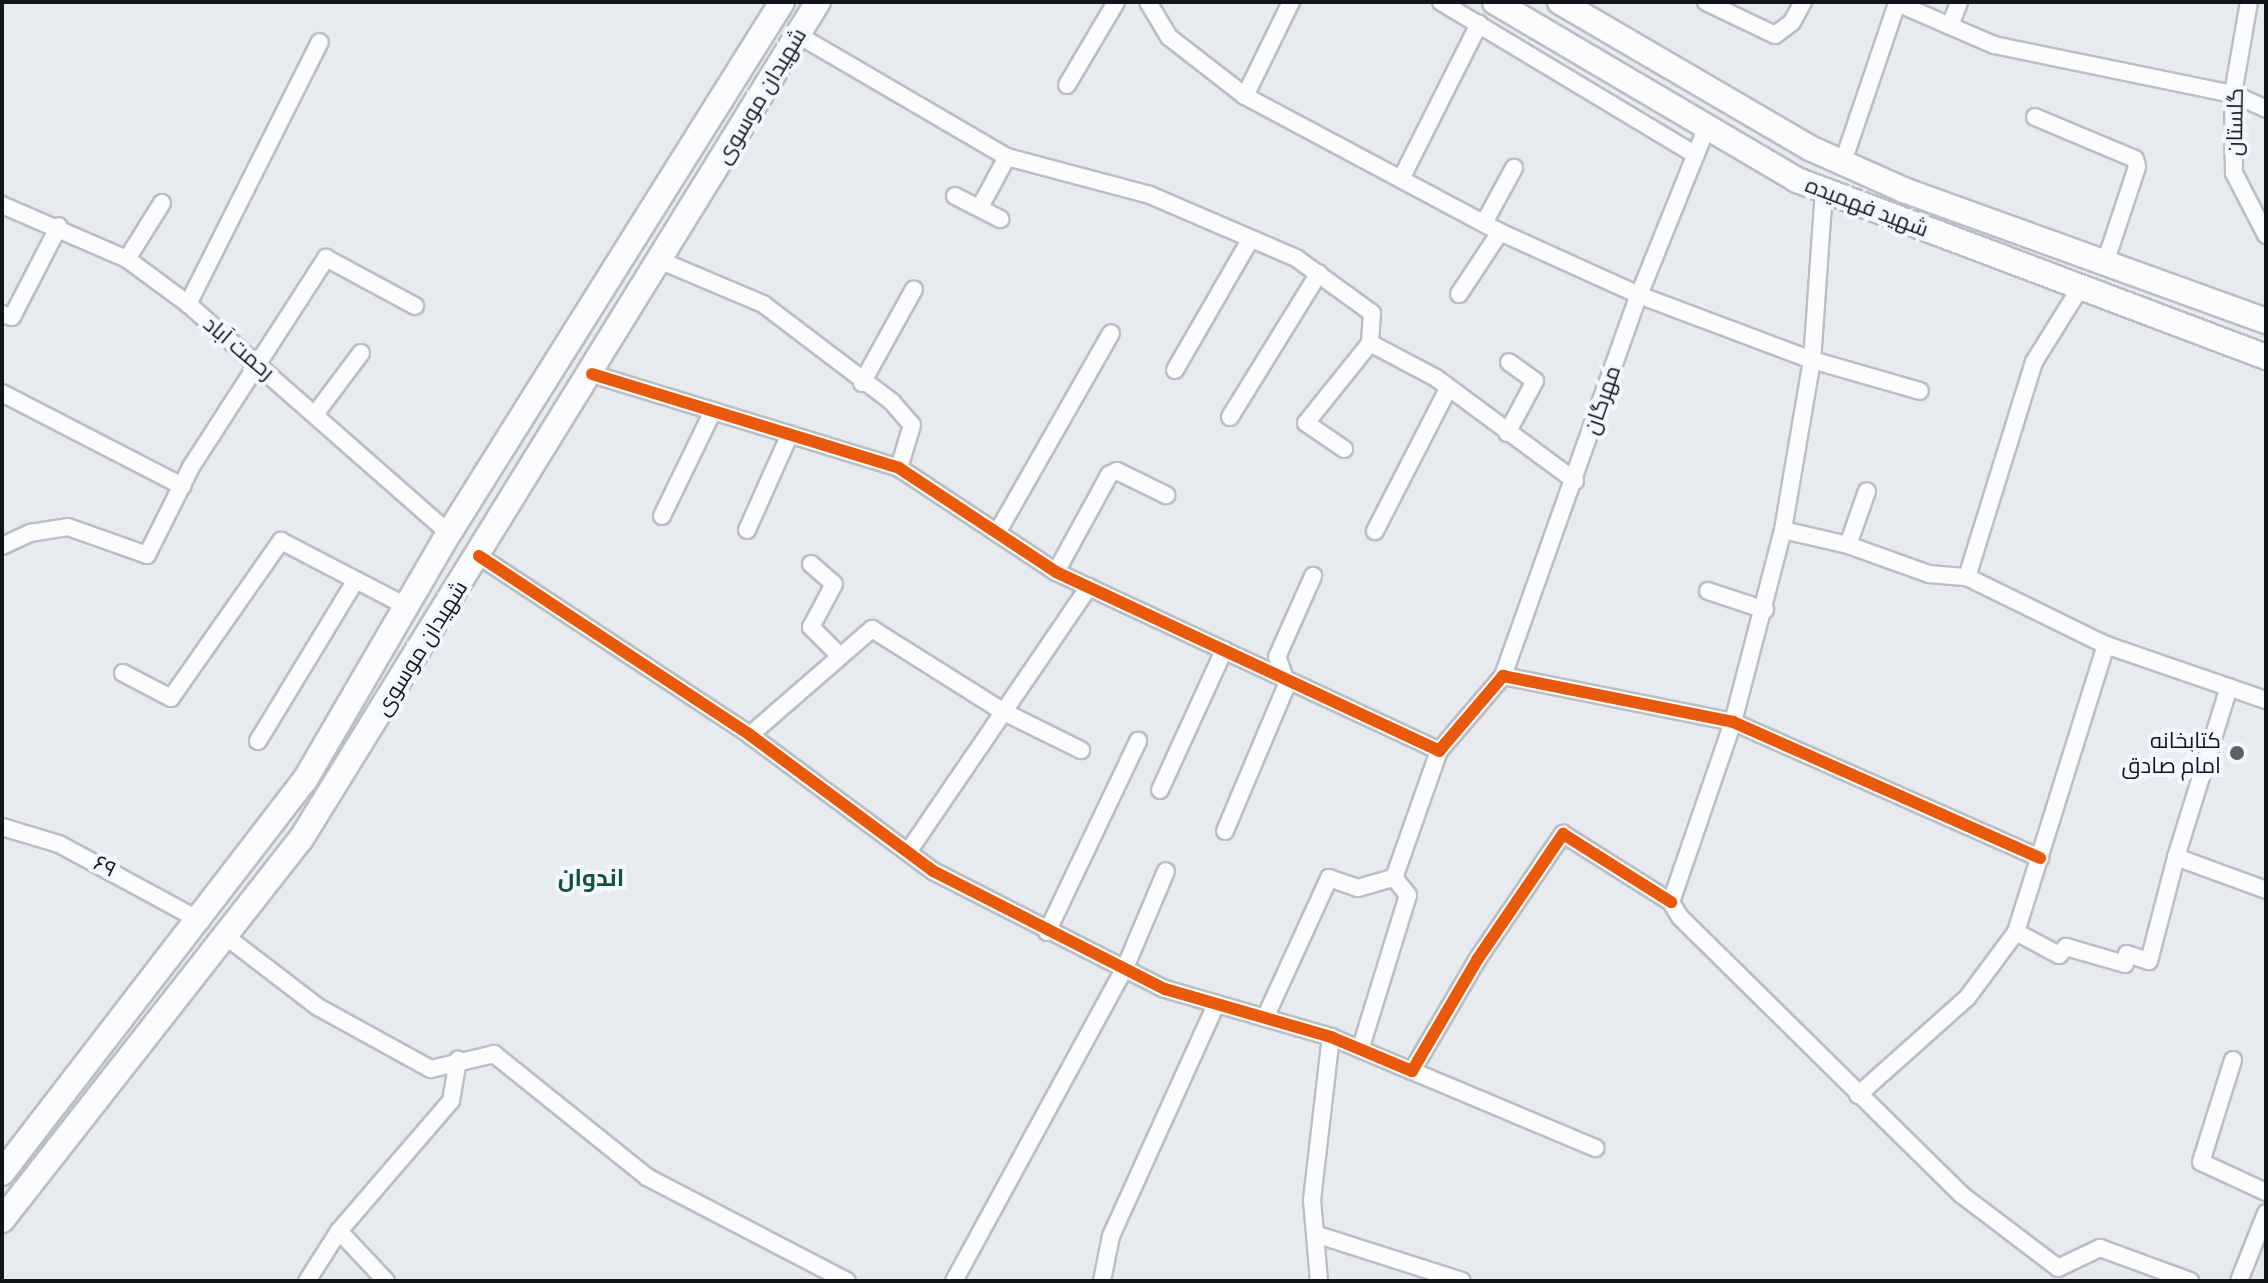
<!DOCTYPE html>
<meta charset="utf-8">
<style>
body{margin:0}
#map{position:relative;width:2268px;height:1283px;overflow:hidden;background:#e7ebf0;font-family:"Archivo Narrow",Cairo,sans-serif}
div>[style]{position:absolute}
.roads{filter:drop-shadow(2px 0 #bbbec2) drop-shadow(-2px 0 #bbbec2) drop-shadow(0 2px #bbbec2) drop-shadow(0 -2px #bbbec2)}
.street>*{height:16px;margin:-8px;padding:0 8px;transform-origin:8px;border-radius:8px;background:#fbfcfd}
.secondary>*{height:24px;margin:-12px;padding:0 12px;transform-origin:12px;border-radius:12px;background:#fbfcfd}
.cycleway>*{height:12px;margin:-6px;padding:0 6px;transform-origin:6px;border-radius:6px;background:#e8590c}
.dots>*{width:22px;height:22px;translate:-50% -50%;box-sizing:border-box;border:4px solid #f2f8ff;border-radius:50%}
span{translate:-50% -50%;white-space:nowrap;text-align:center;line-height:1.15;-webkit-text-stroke:8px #f2f8ff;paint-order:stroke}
.street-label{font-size:22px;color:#121518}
.poi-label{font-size:22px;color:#121518}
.right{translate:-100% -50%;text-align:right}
.neighbourhood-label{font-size:24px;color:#135337;font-weight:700}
.frame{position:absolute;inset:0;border:4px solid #121518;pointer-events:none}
</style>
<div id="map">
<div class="roads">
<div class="street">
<i style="left:1148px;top:2px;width:41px;rotate:59deg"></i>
<i style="left:1169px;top:37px;width:96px;rotate:37.8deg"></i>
<i style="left:1245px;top:96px;width:289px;rotate:28.1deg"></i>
<i style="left:1500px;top:232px;width:153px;rotate:24.4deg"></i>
<i style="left:1639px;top:295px;width:185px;rotate:20.6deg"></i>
<i style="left:1812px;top:360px;width:112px;rotate:16deg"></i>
<i style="left:1441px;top:2px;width:297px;rotate:31deg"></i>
<i style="left:1706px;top:2px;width:76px;rotate:25.6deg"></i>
<i style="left:1775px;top:35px;width:21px;rotate:-37deg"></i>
<i style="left:1792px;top:22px;width:23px;rotate:-61deg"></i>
<i style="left:2249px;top:2px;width:93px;rotate:99.9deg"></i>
<i style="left:2233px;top:94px;width:79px;rotate:89.3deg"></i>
<i style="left:2234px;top:173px;width:70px;rotate:62.7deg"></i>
<i style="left:1950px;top:26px;width:26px;rotate:-69deg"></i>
<i style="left:798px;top:35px;width:242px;rotate:30.3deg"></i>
<i style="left:1007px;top:157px;width:148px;rotate:14.9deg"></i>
<i style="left:1150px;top:195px;width:159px;rotate:23.3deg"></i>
<i style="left:1296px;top:258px;width:94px;rotate:35.9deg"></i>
<i style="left:1372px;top:313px;width:30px;rotate:94deg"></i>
<i style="left:1370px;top:343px;width:75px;rotate:27.9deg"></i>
<i style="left:1436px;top:378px;width:173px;rotate:36.5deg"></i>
<i style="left:1067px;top:85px;width:96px;rotate:-59.4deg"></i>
<i style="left:1245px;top:96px;width:105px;rotate:-63.9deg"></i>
<i style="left:2035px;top:117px;width:108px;rotate:22.8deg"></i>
<i style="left:2135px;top:159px;width:8px;rotate:76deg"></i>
<i style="left:2137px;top:167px;width:98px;rotate:108.4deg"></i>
<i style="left:1843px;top:162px;width:168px;rotate:-71.2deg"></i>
<i style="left:1897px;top:3px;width:106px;rotate:23.4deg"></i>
<i style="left:1994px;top:45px;width:244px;rotate:11.6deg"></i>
<i style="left:2233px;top:94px;width:36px;rotate:24deg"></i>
<i style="left:1401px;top:179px;width:174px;rotate:-63.3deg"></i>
<i style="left:1824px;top:190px;width:170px;rotate:94deg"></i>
<i style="left:1812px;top:360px;width:172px;rotate:99.7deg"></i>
<i style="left:1783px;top:530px;width:198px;rotate:104.6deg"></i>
<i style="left:1733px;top:722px;width:190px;rotate:109deg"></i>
<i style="left:1671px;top:902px;width:17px;rotate:59deg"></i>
<i style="left:1680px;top:917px;width:396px;rotate:44.6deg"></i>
<i style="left:1962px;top:1195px;width:121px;rotate:37.2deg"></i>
<i style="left:2058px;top:1268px;width:47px;rotate:-25.5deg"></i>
<i style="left:2100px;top:1248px;width:96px;rotate:20.1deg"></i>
<i style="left:955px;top:196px;width:51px;rotate:27.1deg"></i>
<i style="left:2px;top:205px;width:136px;rotate:23.4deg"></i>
<i style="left:127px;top:259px;width:76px;rotate:36.4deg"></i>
<i style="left:188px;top:304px;width:347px;rotate:41.3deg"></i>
<i style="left:980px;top:207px;width:57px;rotate:-61.6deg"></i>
<i style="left:1484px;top:223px;width:63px;rotate:-61.4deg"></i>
<i style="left:127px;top:259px;width:66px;rotate:-58deg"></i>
<i style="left:659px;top:260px;width:113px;rotate:22.9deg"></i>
<i style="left:763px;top:304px;width:162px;rotate:37.2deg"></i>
<i style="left:892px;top:402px;width:30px;rotate:49deg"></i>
<i style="left:912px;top:425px;width:45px;rotate:106.8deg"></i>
<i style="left:1459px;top:294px;width:74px;rotate:-56.5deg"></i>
<i style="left:188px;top:304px;width:293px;rotate:-63.3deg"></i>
<i style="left:2px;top:314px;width:10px;rotate:17deg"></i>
<i style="left:12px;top:317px;width:102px;rotate:-62.7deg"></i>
<i style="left:1175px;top:370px;width:150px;rotate:-60deg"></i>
<i style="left:592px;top:374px;width:321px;rotate:17deg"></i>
<i style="left:899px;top:468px;width:188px;rotate:33.5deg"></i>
<i style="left:1056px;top:572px;width:423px;rotate:25deg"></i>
<i style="left:1439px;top:751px;width:99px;rotate:-49.5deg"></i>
<i style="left:1503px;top:676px;width:235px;rotate:11.3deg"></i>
<i style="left:1733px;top:722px;width:336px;rotate:23.9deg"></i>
<i style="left:862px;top:383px;width:107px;rotate:-61deg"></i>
<i style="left:2px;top:393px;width:203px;rotate:27.3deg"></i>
<i style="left:316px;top:413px;width:75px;rotate:-53.1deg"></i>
<i style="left:1230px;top:417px;width:169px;rotate:-58.3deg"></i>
<i style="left:1507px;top:433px;width:59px;rotate:-61.7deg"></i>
<i style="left:1535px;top:381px;width:32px;rotate:-144deg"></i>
<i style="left:1344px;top:449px;width:46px;rotate:-145.6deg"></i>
<i style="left:1306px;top:423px;width:102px;rotate:-51.3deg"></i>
<i style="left:662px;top:516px;width:117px;rotate:-64.1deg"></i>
<i style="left:747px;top:530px;width:105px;rotate:-65.9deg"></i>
<i style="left:1783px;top:530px;width:67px;rotate:13deg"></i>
<i style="left:1848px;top:545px;width:86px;rotate:19.7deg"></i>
<i style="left:1929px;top:574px;width:38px;rotate:5deg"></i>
<i style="left:1967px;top:577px;width:155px;rotate:26.1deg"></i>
<i style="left:2106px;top:645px;width:169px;rotate:19deg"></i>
<i style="left:1375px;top:531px;width:157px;rotate:-62.8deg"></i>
<i style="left:997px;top:533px;width:230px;rotate:-60.3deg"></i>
<i style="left:1848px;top:545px;width:57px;rotate:-70.6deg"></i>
<i style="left:2px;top:546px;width:31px;rotate:-25deg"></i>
<i style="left:30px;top:533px;width:38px;rotate:-9deg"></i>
<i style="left:68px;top:527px;width:84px;rotate:19.5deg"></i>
<i style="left:147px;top:555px;width:98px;rotate:-63.4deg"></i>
<i style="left:191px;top:467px;width:249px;rotate:-57.1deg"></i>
<i style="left:326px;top:258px;width:101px;rotate:28.3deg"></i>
<i style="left:479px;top:556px;width:325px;rotate:33.4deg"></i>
<i style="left:750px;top:735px;width:228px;rotate:36.6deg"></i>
<i style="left:933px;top:871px;width:260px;rotate:27deg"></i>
<i style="left:1165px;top:989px;width:173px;rotate:16.1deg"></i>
<i style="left:1331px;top:1037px;width:88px;rotate:22.8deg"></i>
<i style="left:1412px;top:1071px;width:129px;rotate:-59.6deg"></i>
<i style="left:1477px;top:960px;width:153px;rotate:-55.7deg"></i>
<i style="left:1563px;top:834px;width:128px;rotate:32.2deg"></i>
<i style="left:811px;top:564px;width:30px;rotate:41deg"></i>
<i style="left:834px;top:584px;width:49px;rotate:118.1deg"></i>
<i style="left:811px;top:627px;width:40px;rotate:45deg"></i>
<i style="left:1056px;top:572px;width:111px;rotate:-61.3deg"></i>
<i style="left:1109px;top:475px;width:9px;rotate:-27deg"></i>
<i style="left:1117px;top:471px;width:55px;rotate:26.1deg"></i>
<i style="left:1967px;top:577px;width:225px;rotate:-72.7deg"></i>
<i style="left:2034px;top:362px;width:91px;rotate:-58.1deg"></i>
<i style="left:1708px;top:591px;width:60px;rotate:18.4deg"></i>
<i style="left:123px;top:673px;width:54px;rotate:27.5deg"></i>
<i style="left:171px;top:698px;width:192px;rotate:-55deg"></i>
<i style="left:281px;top:541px;width:141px;rotate:27.5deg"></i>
<i style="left:1503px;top:676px;width:405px;rotate:-70.4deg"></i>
<i style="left:1639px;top:295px;width:181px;rotate:-68deg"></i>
<i style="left:2229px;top:687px;width:178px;rotate:107.3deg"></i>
<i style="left:2176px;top:857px;width:96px;rotate:20.1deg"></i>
<i style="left:750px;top:735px;width:162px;rotate:-41deg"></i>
<i style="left:872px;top:629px;width:156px;rotate:32.2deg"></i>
<i style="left:1004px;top:712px;width:86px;rotate:26.3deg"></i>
<i style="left:258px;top:741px;width:188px;rotate:-58.7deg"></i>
<i style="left:1160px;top:790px;width:154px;rotate:-65.4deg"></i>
<i style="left:2px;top:827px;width:59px;rotate:16.6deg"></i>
<i style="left:59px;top:844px;width:162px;rotate:28.5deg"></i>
<i style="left:1225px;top:831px;width:160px;rotate:-67.1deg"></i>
<i style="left:1287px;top:684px;width:29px;rotate:-110deg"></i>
<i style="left:1277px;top:657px;width:89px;rotate:-66deg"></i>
<i style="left:908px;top:852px;width:321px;rotate:-55.7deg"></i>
<i style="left:1047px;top:932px;width:212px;rotate:-64.5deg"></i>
<i style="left:2016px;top:932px;width:49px;rotate:28.1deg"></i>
<i style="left:2059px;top:955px;width:11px;rotate:-49deg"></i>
<i style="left:2066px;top:947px;width:61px;rotate:16.1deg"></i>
<i style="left:2125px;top:964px;width:10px;rotate:-79deg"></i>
<i style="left:2127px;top:954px;width:23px;rotate:18deg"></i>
<i style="left:2149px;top:961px;width:107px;rotate:-75.4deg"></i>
<i style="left:224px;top:935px;width:118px;rotate:37.5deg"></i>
<i style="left:318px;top:1007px;width:129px;rotate:28.8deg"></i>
<i style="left:431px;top:1069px;width:65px;rotate:-13.4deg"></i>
<i style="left:494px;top:1054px;width:196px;rotate:38.8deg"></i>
<i style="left:647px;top:1177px;width:225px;rotate:27.5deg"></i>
<i style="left:1265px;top:1018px;width:154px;rotate:-65.4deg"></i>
<i style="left:1329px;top:878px;width:31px;rotate:19deg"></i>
<i style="left:1358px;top:888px;width:37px;rotate:-16deg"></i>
<i style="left:1361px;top:1047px;width:159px;rotate:-72.8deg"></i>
<i style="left:1408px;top:895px;width:22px;rotate:-129deg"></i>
<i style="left:1394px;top:878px;width:135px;rotate:-70.5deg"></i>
<i style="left:2233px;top:1060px;width:107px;rotate:107.4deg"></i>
<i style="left:2201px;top:1162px;width:72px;rotate:24.8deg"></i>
<i style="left:1412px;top:1071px;width:199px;rotate:22.8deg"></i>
<i style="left:1858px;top:1095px;width:146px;rotate:-41.7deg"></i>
<i style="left:1967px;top:998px;width:82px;rotate:-53.4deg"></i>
<i style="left:2016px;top:932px;width:301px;rotate:-72.6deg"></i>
<i style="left:1315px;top:1234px;width:154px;rotate:17.7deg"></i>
<i style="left:307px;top:1281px;width:59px;rotate:-57.4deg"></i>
<i style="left:386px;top:1281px;width:69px;rotate:-133.2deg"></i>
<i style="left:339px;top:1231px;width:172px;rotate:-49.3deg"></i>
<i style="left:451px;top:1101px;width:42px;rotate:-80.3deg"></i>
<i style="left:954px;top:1281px;width:357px;rotate:-61.4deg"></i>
<i style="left:1125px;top:968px;width:105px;rotate:-67.1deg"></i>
<i style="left:1102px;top:1281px;width:46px;rotate:-78.7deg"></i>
<i style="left:1111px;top:1236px;width:255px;rotate:-65.6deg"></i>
<i style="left:1319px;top:1281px;width:81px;rotate:-94.9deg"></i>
<i style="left:1312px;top:1200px;width:164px;rotate:-83.4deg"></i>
<i style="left:2239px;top:1281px;width:73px;rotate:-68.3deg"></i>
</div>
<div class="secondary">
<i style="left:1495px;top:2px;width:351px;rotate:30.5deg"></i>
<i style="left:1797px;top:180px;width:501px;rotate:20.68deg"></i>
<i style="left:1560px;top:2px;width:290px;rotate:30.3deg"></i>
<i style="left:1810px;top:148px;width:103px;rotate:24.1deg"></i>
<i style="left:1904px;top:190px;width:385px;rotate:19.9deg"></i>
<i style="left:2px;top:1173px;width:496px;rotate:-52.4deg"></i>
<i style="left:305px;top:780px;width:286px;rotate:-59.8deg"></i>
<i style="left:449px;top:533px;width:627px;rotate:-57.91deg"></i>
<i style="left:2px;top:1220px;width:484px;rotate:-51.9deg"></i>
<i style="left:301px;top:839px;width:984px;rotate:-58.3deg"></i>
</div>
</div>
<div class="cycleway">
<i style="left:592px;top:374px;width:321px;rotate:17deg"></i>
<i style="left:899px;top:468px;width:188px;rotate:33.5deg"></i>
<i style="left:1056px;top:572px;width:423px;rotate:25deg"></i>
<i style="left:1439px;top:751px;width:99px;rotate:-49.5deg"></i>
<i style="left:1503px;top:676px;width:235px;rotate:11.3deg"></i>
<i style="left:1733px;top:722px;width:336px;rotate:23.9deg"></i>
<i style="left:479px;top:556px;width:325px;rotate:33.4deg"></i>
<i style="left:750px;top:735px;width:228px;rotate:36.6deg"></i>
<i style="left:933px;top:871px;width:260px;rotate:27deg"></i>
<i style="left:1165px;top:989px;width:173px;rotate:16.1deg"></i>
<i style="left:1331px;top:1037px;width:88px;rotate:22.8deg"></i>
<i style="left:1412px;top:1071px;width:129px;rotate:-59.6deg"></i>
<i style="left:1477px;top:960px;width:153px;rotate:-55.7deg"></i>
<i style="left:1563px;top:834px;width:128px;rotate:32.2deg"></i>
</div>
<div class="dots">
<i style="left:2237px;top:753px;background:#5d6064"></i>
</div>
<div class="street-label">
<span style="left:761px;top:96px;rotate:-59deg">شهیدان موسوی</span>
<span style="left:2235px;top:122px;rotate:-89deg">گلستان</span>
<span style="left:1867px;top:207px;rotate:21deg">شهید فهمیده</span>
<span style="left:239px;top:348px;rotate:40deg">رحمت آباد</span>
<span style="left:1602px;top:400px;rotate:-71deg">مهرگان</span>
<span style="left:421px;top:648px;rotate:-58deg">شهیدان موسوی</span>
<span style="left:105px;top:866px;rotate:26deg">۶۹</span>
</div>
<div class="poi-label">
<span class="right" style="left:2221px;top:753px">کتابخانه<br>امام صادق</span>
</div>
<div class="neighbourhood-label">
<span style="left:591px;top:878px">اندوان</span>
</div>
<div class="frame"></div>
</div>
